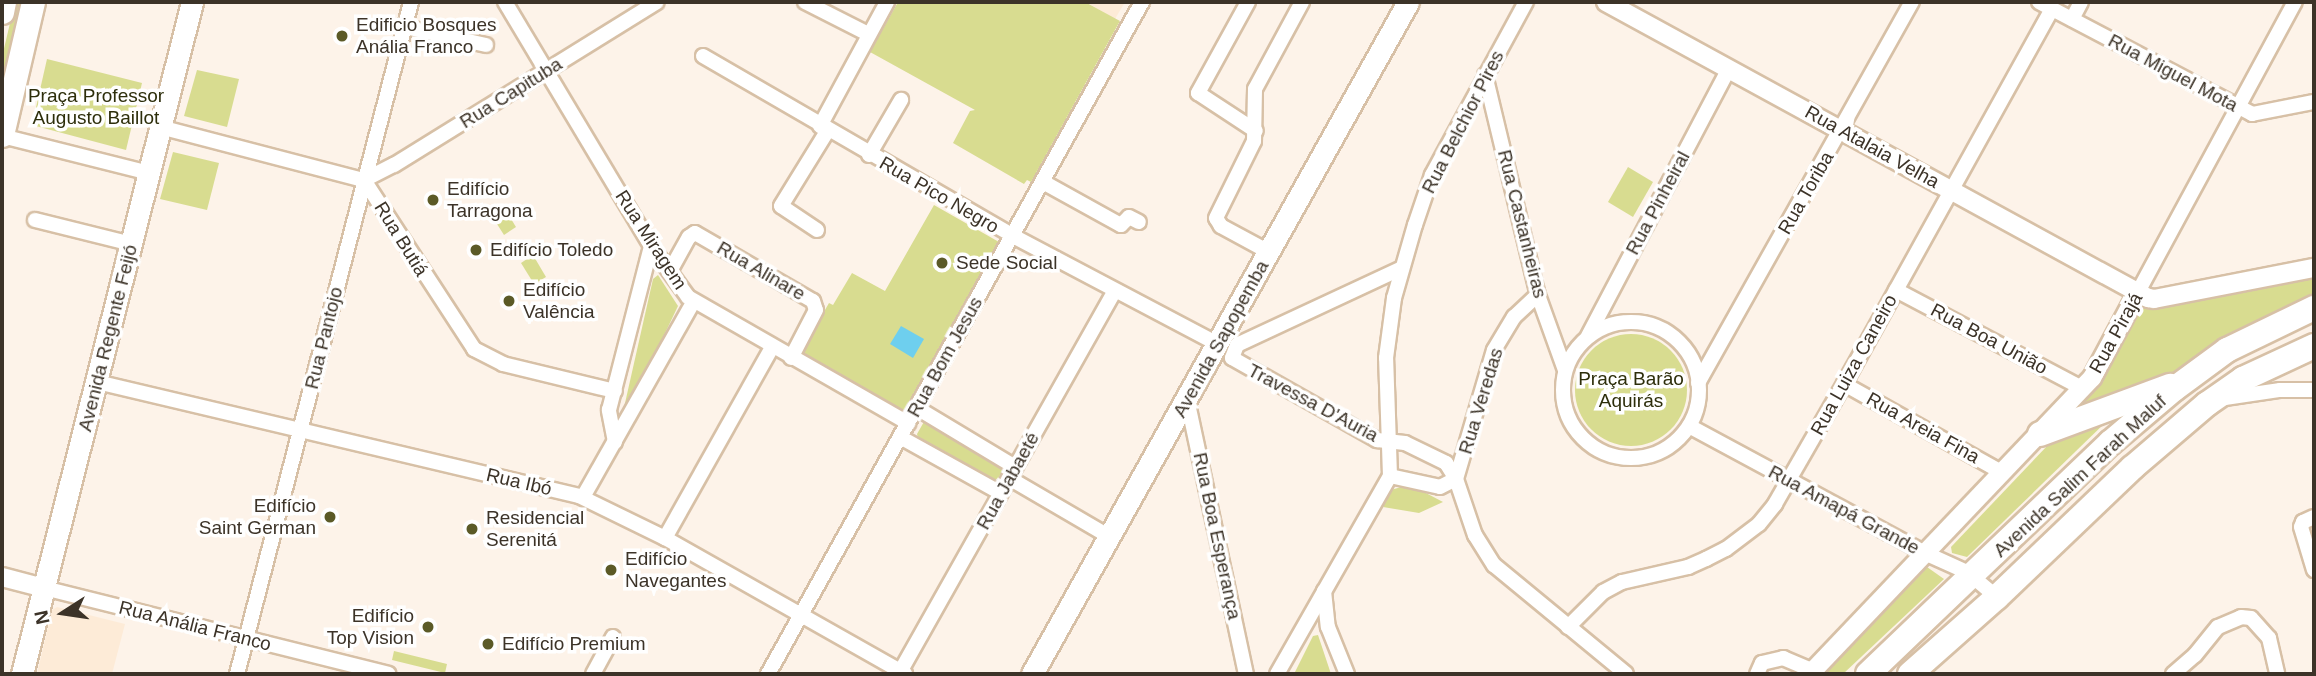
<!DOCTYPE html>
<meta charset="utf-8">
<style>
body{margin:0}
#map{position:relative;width:2316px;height:676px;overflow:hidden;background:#fdf3e9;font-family:Arial,sans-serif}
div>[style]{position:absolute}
.built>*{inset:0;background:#fdebd7}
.green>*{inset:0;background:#d8dc90}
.round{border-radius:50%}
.water>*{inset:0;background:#6ecfee}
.roads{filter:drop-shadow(2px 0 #d7c0a6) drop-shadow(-2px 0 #d7c0a6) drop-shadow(0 2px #d7c0a6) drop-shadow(0 -2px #d7c0a6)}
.minor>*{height:14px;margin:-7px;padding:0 7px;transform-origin:7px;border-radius:7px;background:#fff}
.minor>.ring{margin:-7px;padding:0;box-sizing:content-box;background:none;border:14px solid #fff;border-radius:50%}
.tertiary>*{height:18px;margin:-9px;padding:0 9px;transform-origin:9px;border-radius:9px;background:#fff}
.secondary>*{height:21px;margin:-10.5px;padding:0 10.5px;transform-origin:10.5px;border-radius:10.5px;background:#fff}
.primary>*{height:23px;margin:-11.5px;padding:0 11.5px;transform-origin:11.5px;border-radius:11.5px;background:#fff}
.trunk>*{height:24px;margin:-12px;padding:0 12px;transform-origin:12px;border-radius:12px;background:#fff}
.dots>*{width:19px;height:19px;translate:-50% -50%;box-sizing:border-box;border:4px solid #fff;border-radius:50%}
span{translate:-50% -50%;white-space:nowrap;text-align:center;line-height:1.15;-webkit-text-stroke:7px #fff;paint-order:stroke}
.poi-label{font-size:19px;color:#3c3328}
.left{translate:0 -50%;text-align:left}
.right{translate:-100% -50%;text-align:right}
.street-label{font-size:19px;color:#3c3328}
.park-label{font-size:19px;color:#2d2e0b}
.frame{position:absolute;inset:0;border:4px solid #3c3328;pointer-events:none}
.north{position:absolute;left:28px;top:578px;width:70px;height:70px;-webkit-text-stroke:5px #fff;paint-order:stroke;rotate:258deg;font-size:19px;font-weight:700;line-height:28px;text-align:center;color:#3c3328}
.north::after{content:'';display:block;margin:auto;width:24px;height:32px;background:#3c3328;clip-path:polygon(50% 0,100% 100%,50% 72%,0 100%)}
</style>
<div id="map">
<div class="built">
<i style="clip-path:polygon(1086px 2px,1125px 2px,1115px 19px)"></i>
<i style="clip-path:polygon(57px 607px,125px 624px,112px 674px,37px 674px,52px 610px)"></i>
</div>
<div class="green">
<i style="clip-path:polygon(15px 2px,22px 2px,2px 86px,2px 57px)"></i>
<i style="clip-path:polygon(898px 2px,1085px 2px,1120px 21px,1031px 182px,1027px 180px,1024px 184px,953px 143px,970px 111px,975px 110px,870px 52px)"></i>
<i style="clip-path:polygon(47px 59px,142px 83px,126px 150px,32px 125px)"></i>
<i style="clip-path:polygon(197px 70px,239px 79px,227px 127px,184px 116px)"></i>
<i style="clip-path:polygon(173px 152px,219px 163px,207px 210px,160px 199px)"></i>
<i style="clip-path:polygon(1628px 167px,1653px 182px,1633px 217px,1608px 202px)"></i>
<i style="clip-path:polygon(934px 205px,999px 242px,903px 412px,800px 353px,829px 303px,833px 305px,852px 273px,885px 291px)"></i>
<i style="clip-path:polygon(503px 206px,516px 227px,504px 235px,490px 213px)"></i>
<i style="clip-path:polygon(533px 255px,546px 277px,534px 284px,521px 263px)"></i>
<i style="clip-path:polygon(658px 275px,678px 306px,628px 411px,623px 412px,653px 279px)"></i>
<i style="clip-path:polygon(2314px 275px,2314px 298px,2173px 380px,2069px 413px,2142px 308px)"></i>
<i class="round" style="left:1575px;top:334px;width:112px;height:112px"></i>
<i style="clip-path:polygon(925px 420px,1002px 465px,1002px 473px,997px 479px,992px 479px,918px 438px,917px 434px)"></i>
<i style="clip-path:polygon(2108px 420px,1967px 557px,1952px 553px,1951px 547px,2049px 444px)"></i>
<i style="clip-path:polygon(1401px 487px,1424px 492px,1443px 502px,1419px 513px,1383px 507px,1391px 490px)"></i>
<i style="clip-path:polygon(1927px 567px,1944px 579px,1843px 674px,1825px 674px)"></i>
<i style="clip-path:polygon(1318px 635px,1331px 674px,1294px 674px,1313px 636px)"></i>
<i style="clip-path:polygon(394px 651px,447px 664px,445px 673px,392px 660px)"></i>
</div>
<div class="water">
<i style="clip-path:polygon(901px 326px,924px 339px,913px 358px,890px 344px)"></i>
</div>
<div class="roads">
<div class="minor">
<i style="left:505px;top:2px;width:284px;rotate:59.1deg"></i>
<i style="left:651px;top:246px;width:63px;rotate:54deg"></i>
<i style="left:688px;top:297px;width:254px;rotate:29.8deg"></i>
<i style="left:805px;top:2px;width:71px;rotate:26.9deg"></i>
<i style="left:1248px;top:2px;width:104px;rotate:118.8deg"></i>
<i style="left:1198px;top:93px;width:69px;rotate:33.2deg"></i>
<i style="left:2039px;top:2px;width:241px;rotate:27.7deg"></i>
<i style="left:2252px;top:114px;width:63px;rotate:-11deg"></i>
<i style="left:2072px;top:19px;width:19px;rotate:-62deg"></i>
<i style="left:405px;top:27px;width:83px;rotate:12.5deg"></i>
<i style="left:703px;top:56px;width:358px;rotate:30.1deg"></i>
<i style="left:1013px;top:236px;width:232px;rotate:27.8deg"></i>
<i style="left:1485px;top:75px;width:226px;rotate:76.5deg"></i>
<i style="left:1538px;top:295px;width:80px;rotate:70.2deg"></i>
<i style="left:820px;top:126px;width:141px;rotate:-61.6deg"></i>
<i style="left:160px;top:127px;width:211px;rotate:14.6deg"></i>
<i style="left:364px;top:180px;width:202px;rotate:56.9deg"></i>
<i style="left:474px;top:349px;width:33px;rotate:27deg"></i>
<i style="left:503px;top:364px;width:115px;rotate:13.6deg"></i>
<i style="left:2px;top:136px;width:152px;rotate:14.1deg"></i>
<i style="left:869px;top:155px;width:64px;rotate:-59.8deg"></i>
<i style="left:364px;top:180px;width:34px;rotate:-27deg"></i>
<i style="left:394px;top:165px;width:309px;rotate:-31.8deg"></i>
<i style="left:1043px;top:182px;width:89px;rotate:28.9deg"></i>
<i style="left:1121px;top:225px;width:11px;rotate:-45deg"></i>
<i style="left:1129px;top:217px;width:11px;rotate:27deg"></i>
<i style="left:35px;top:220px;width:100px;rotate:13.9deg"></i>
<i style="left:817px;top:230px;width:43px;rotate:-146.3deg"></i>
<i style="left:781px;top:206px;width:89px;rotate:-58.3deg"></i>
<i style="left:1269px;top:252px;width:55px;rotate:-151.6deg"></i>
<i style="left:1221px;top:226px;width:9px;rotate:-122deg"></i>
<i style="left:1216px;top:218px;width:86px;rotate:-63.7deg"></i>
<i style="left:1254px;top:141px;width:52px;rotate:-88.9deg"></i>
<i style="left:1255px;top:89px;width:99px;rotate:-61.6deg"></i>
<i style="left:1402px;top:268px;width:182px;rotate:155deg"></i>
<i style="left:1237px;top:345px;width:14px;rotate:111deg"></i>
<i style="left:1232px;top:358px;width:167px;rotate:29.5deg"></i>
<i style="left:1377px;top:440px;width:28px;rotate:6deg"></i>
<i style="left:1405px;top:443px;width:46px;rotate:26deg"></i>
<i style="left:1446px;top:463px;width:19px;rotate:58deg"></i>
<i style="left:1456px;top:479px;width:59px;rotate:71.3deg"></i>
<i style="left:1475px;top:535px;width:36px;rotate:58deg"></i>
<i style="left:1494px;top:565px;width:171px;rotate:39.5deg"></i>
<i style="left:670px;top:271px;width:39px;rotate:-61deg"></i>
<i style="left:689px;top:237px;width:7px;rotate:-34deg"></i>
<i style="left:695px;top:233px;width:136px;rotate:30deg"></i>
<i style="left:813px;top:301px;width:9px;rotate:72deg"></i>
<i style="left:816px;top:310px;width:54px;rotate:117.5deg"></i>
<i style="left:1896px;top:290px;width:210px;rotate:27.8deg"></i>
<i style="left:2138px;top:292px;width:330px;rotate:-61.6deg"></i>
<i class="ring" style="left:1563px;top:322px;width:122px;height:122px"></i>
<i style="left:1588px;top:336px;width:302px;rotate:-62.2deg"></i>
<i style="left:97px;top:382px;width:495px;rotate:13.3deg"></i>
<i style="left:579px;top:496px;width:96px;rotate:26deg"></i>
<i style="left:665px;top:538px;width:276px;rotate:29.5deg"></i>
<i style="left:1698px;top:383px;width:437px;rotate:-60.7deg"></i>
<i style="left:1844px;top:384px;width:182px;rotate:29.2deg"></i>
<i style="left:2225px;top:398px;width:56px;rotate:-8.3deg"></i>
<i style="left:2280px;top:390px;width:34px"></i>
<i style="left:1187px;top:399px;width:281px;rotate:77.9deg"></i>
<i style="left:917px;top:408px;width:114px;rotate:31deg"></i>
<i style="left:1689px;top:426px;width:270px;rotate:28.3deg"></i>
<i style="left:1927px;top:554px;width:44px;rotate:24.2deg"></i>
<i style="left:1967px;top:572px;width:39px;rotate:40deg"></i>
<i style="left:900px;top:437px;width:115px;rotate:29deg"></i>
<i style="left:615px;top:442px;width:33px;rotate:-101deg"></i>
<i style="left:609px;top:410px;width:169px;rotate:-75.6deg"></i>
<i style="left:1390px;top:476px;width:51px;rotate:12.4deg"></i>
<i style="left:1440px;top:487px;width:18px;rotate:-27deg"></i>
<i style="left:1009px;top:478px;width:117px;rotate:30.3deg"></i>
<i style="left:1456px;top:479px;width:134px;rotate:-73.6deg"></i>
<i style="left:1494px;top:350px;width:39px;rotate:-59deg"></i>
<i style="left:1514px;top:317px;width:33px;rotate:-43deg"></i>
<i style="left:583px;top:497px;width:225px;rotate:-60.5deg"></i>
<i style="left:2314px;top:517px;width:12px;rotate:156deg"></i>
<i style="left:2303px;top:522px;width:5px;rotate:112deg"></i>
<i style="left:2301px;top:527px;width:45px;rotate:73.2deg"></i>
<i style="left:665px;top:538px;width:219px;rotate:-60.7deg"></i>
<i style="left:44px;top:588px;width:355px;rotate:14deg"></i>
<i style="left:1324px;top:591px;width:36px;rotate:84deg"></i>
<i style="left:1328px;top:627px;width:51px;rotate:68deg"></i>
<i style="left:1568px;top:627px;width:49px;rotate:-45deg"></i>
<i style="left:1603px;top:592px;width:21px;rotate:-28deg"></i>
<i style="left:1622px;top:582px;width:68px;rotate:-12.8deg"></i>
<i style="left:1688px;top:567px;width:20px;rotate:-24deg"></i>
<i style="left:1706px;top:559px;width:22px;rotate:-27deg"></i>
<i style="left:1726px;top:549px;width:41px;rotate:-37.1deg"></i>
<i style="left:1759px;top:524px;width:26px;rotate:-51deg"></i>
<i style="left:1775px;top:504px;width:138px;rotate:-60.1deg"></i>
<i style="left:1844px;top:384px;width:429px;rotate:-61deg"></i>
<i style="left:900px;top:672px;width:438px;rotate:-60.6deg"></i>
<i style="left:237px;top:674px;width:694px;rotate:-75.48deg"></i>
<i style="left:593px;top:674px;width:42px;rotate:-61.6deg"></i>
<i style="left:768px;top:674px;width:769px;rotate:-60.9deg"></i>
<i style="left:1277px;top:674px;width:228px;rotate:-60.3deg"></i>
<i style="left:1390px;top:476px;width:118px;rotate:-91.9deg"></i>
<i style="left:1386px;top:358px;width:61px;rotate:-82.4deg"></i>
<i style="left:1394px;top:298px;width:76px;rotate:-74deg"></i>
<i style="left:1415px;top:225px;width:53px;rotate:-71.2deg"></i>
<i style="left:1432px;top:175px;width:197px;rotate:-61.5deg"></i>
<i style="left:1757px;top:674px;width:12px;rotate:-66deg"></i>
<i style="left:1762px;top:663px;width:22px;rotate:-13deg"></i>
<i style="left:1783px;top:658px;width:34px;rotate:23deg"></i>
<i style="left:2173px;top:674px;width:29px;rotate:-41deg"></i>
<i style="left:2195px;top:655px;width:36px;rotate:-51deg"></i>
<i style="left:2218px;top:627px;width:25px;rotate:-23deg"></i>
<i style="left:2241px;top:617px;width:10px;rotate:6deg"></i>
<i style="left:2251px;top:618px;width:27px;rotate:48deg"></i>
<i style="left:2269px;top:638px;width:37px;rotate:77deg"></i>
</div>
<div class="tertiary">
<i style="left:1606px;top:2px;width:618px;rotate:28.64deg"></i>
<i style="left:2148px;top:298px;width:6px;rotate:9deg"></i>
<i style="left:2154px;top:299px;width:163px;rotate:-11deg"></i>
<i style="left:2px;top:577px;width:43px;rotate:14.7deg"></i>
<i style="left:1810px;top:674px;width:409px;rotate:-46.4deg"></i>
<i style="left:2092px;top:378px;width:98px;rotate:-61.9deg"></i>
</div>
<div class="secondary">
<i style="left:22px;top:674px;width:693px;rotate:-75.8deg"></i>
<i style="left:1032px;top:674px;width:770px;rotate:-60.77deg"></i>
</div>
<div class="primary">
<i style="left:2px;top:12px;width:10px;rotate:-79deg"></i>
<i style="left:2px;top:135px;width:137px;rotate:-76.9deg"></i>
</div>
<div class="trunk">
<i style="left:2040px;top:434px;width:139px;rotate:-20.3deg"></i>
<i style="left:1868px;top:674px;width:335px;rotate:-43.7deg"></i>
<i style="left:2110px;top:443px;width:84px;rotate:-40.2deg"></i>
<i style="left:2174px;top:389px;width:66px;rotate:-36.3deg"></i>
<i style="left:2227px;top:350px;width:97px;rotate:-25.8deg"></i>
<i style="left:1910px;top:674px;width:116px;rotate:-41.5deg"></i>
<i style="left:1997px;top:597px;width:187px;rotate:-43.7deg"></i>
<i style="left:2132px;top:468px;width:99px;rotate:-40.5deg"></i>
<i style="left:2207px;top:404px;width:44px;rotate:-34.8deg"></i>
<i style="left:2243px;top:379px;width:78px;rotate:-24.9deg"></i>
</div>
</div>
<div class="dots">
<i style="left:342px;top:36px;background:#5b5a27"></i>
<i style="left:433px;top:200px;background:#5b5a27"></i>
<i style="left:476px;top:250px;background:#5b5a27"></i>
<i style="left:942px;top:263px;background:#5b5a27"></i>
<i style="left:509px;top:301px;background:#5b5a27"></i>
<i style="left:330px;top:517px;background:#5b5a27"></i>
<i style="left:472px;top:529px;background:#5b5a27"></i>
<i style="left:611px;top:570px;background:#5b5a27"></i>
<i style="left:428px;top:627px;background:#5b5a27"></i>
<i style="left:488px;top:644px;background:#5b5a27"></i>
</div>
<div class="poi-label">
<span class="left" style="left:356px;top:36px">Edificio Bosques<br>Anália Franco</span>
<span class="left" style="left:447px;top:200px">Edifício<br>Tarragona</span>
<span class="left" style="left:490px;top:250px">Edifício Toledo</span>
<span class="left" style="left:956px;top:263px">Sede Social</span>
<span class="left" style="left:523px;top:301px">Edifício<br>Valência</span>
<span class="right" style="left:316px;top:517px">Edifício<br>Saint German</span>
<span class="left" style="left:486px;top:529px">Residencial<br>Serenitá</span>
<span class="left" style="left:625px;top:570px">Edifício<br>Navegantes</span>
<span class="right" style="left:414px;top:627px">Edifício<br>Top Vision</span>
<span class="left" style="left:502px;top:644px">Edifício Premium</span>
</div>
<div class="street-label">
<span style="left:2173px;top:73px;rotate:28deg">Rua Miguel Mota</span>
<span style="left:511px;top:93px;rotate:-32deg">Rua Capituba</span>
<span style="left:1463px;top:122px;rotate:-63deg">Rua Belchior Pires</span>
<span style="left:1872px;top:147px;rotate:29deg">Rua Atalaia Velha</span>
<span style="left:1806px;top:193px;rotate:-60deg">Rua Toriba</span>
<span style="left:939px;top:195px;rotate:30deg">Rua Pico Negro</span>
<span style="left:1658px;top:203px;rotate:-62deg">Rua Pinheiral</span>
<span style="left:1522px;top:224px;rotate:76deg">Rua Castanheiras</span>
<span style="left:401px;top:239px;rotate:58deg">Rua Butiá</span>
<span style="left:651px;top:240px;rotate:57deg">Rua Miragem</span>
<span style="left:761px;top:271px;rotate:30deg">Rua Alinare</span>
<span style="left:2116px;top:333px;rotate:-61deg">Rua Pirajá</span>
<span style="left:108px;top:338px;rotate:-76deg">Avenida Regente Feijó</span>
<span style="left:324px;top:338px;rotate:-76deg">Rua Pantojo</span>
<span style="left:1221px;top:339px;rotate:-61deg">Avenida Sapopemba</span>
<span style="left:1989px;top:339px;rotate:28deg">Rua Boa União</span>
<span style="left:945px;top:357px;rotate:-61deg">Rua Bom Jesus</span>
<span style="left:1854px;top:365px;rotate:-61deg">Rua Luiza Caneiro</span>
<span style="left:1481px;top:401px;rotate:-73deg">Rua Veredas</span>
<span style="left:1313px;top:403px;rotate:28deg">Travessa D'Auria</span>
<span style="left:1923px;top:428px;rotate:29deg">Rua Areia Fina</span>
<span style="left:2080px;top:476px;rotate:-43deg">Avenida Salim Farah Maluf</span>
<span style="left:1008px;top:481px;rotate:-61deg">Rua Jabaeté</span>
<span style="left:519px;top:482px;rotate:13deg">Rua Ibó</span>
<span style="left:1844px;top:510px;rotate:28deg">Rua Amapá Grande</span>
<span style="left:1217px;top:536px;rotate:78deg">Rua Boa Esperança</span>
<span style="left:195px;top:626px;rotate:14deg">Rua Anália Franco</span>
</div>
<div class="park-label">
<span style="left:96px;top:107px">Praça Professor<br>Augusto Baillot</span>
<span style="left:1631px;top:390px">Praça Barão<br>Aquirás</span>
</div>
<div class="frame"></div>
<div class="north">N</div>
</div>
